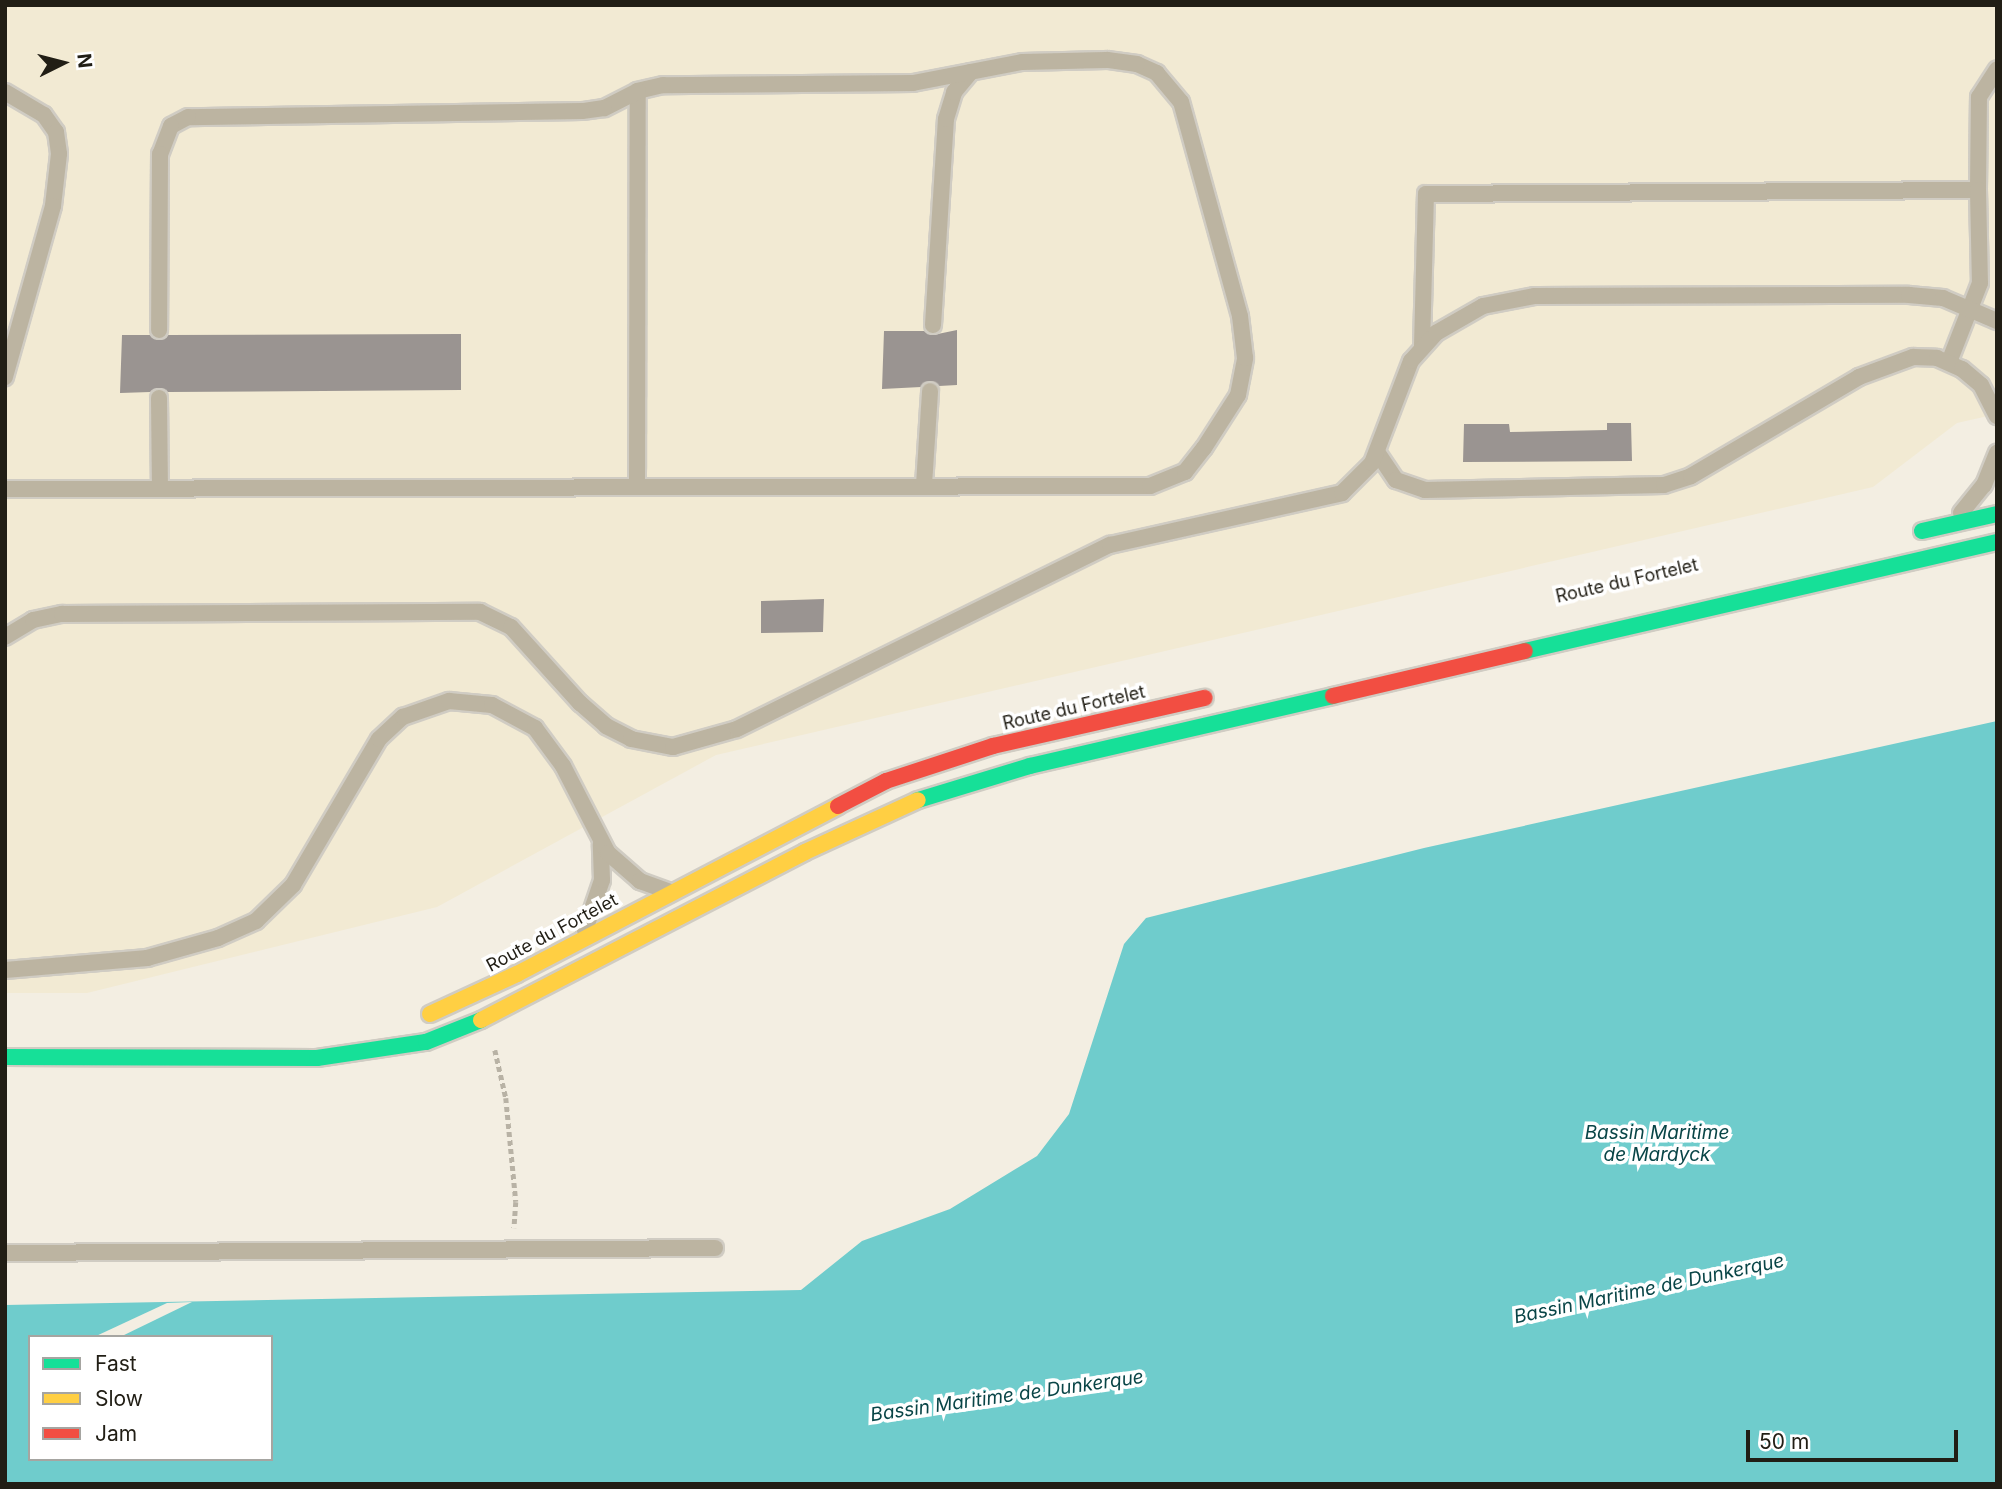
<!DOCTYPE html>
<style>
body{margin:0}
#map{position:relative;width:2002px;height:1489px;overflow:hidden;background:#f3eee2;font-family:Inter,sans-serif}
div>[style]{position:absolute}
.built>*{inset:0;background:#f2ead3}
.water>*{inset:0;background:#6fcccc}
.pier>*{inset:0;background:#f3eee2}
.building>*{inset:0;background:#9a9491}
.path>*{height:4.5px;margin-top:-2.25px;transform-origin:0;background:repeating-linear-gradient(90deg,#b8b2a5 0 5px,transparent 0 8.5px)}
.roads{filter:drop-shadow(2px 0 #d0ccc3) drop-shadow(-2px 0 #d0ccc3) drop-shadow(0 2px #d0ccc3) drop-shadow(0 -2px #d0ccc3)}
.lane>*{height:16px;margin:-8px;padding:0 8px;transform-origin:8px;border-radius:8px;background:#bcb4a1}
.fast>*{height:16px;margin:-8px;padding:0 8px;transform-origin:8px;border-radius:8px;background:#16e098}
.slow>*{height:16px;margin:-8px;padding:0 8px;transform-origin:8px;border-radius:8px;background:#ffcf43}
.jam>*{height:16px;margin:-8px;padding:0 8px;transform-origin:8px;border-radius:8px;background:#f24e42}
span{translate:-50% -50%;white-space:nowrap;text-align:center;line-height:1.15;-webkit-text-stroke:7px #fff;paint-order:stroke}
.street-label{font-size:18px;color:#211e15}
.water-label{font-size:19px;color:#094547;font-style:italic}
.frame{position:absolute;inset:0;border:7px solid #211e15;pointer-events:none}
.legend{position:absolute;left:28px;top:1335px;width:245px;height:126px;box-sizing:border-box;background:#fff;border:2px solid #a6a5a1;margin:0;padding:9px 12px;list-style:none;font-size:21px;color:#211e15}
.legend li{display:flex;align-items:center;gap:14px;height:35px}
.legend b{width:35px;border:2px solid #a6a5a1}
.north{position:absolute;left:28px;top:28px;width:70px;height:70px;-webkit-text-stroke:5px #fff;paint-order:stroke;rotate:84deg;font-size:19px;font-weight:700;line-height:28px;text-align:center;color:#211e15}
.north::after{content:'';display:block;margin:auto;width:24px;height:32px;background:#211e15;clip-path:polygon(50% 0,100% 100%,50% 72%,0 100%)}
.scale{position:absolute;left:1746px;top:1430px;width:212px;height:32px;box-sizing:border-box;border:4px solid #211e15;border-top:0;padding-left:9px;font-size:21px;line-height:24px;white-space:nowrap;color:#211e15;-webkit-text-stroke:5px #fff;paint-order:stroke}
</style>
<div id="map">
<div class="built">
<i style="clip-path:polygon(5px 5px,1997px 5px,1997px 414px,1957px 423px,1873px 487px,716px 755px,437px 907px,87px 993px,5px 993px)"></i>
</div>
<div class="water">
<i style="clip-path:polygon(evenodd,1997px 721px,1997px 1484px,5px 1484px,5px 1305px,801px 1290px,862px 1241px,950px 1209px,1037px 1156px,1069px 1114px,1124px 944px,1146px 918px,1424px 848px,1997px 721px,30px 1337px,271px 1337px,271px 1459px,30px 1459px,30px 1337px)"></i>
</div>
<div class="pier">
<i style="clip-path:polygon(192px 1302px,120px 1337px,94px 1337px,167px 1303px)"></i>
</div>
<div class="building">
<i style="clip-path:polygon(957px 330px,957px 385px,939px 386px,930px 381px,921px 387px,882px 389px,884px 331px,924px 331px,933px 335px)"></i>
<i style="clip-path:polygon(461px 334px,461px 390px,168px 392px,158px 388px,150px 392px,120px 393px,122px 335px,150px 335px,160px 340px,168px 335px)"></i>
<i style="clip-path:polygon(1607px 423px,1631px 423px,1632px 461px,1463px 462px,1464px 424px,1509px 424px,1510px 432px,1607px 430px)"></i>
<i style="clip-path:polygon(824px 599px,823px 632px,761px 633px,761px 601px)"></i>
</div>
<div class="path">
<i style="left:495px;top:1050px;width:49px;rotate:77.1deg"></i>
<i style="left:506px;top:1098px;width:104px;rotate:84.5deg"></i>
<i style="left:516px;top:1202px;width:26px;rotate:94deg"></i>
</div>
<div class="roads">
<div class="lane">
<i style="left:5px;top:92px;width:45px;rotate:30.5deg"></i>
<i style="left:44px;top:115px;width:21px;rotate:55deg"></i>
<i style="left:56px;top:132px;width:22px;rotate:82deg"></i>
<i style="left:59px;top:154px;width:52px;rotate:96.6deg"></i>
<i style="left:53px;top:206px;width:178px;rotate:105.7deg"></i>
<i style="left:1978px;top:190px;width:93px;rotate:-89.4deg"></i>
<i style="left:1979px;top:97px;width:33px;rotate:-57deg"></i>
<i style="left:933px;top:325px;width:206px;rotate:-86.4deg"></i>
<i style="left:946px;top:119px;width:28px;rotate:-73deg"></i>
<i style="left:954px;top:92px;width:26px;rotate:-50deg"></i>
<i style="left:1422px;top:346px;width:152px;rotate:-88.5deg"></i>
<i style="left:1426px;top:194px;width:552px;rotate:-0.42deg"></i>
<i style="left:1978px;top:190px;width:93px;rotate:88.8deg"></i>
<i style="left:1980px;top:283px;width:85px;rotate:111.4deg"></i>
<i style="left:159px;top:398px;width:90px;rotate:89.4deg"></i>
<i style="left:1377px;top:452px;width:34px;rotate:56deg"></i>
<i style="left:1396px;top:480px;width:31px;rotate:19deg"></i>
<i style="left:1425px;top:490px;width:239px;rotate:-1.2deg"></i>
<i style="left:1664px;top:485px;width:28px;rotate:-18deg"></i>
<i style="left:1691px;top:476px;width:195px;rotate:-30.5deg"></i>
<i style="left:1859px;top:377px;width:58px;rotate:-20.3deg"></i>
<i style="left:1913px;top:357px;width:24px;rotate:2deg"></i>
<i style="left:1937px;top:358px;width:27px;rotate:24deg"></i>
<i style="left:1962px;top:369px;width:25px;rotate:40deg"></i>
<i style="left:1981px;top:385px;width:35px;rotate:63deg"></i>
<i style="left:924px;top:485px;width:94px;rotate:-86.3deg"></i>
<i style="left:637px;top:486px;width:395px;rotate:-89.9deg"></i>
<i style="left:5px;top:489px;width:1145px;rotate:-0.15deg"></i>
<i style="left:1150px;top:486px;width:38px;rotate:-22deg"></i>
<i style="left:1185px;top:472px;width:31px;rotate:-52deg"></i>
<i style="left:1204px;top:448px;width:63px;rotate:-57.3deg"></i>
<i style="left:1238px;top:395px;width:38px;rotate:-79deg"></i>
<i style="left:1245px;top:358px;width:42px;rotate:-96.8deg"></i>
<i style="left:1240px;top:316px;width:222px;rotate:-105.4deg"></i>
<i style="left:1181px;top:102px;width:38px;rotate:-130deg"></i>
<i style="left:1157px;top:73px;width:22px;rotate:-156deg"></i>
<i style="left:1137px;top:64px;width:30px;rotate:-172deg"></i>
<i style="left:1107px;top:60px;width:85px;rotate:178.7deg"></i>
<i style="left:1022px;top:62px;width:111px;rotate:169.1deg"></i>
<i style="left:913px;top:83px;width:250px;rotate:179.5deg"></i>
<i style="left:663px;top:85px;width:26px;rotate:167deg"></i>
<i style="left:638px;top:91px;width:38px;rotate:153deg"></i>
<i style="left:604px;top:108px;width:22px;rotate:172deg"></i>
<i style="left:582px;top:111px;width:394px;rotate:179.1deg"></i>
<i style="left:188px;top:117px;width:19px;rotate:152deg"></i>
<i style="left:171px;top:126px;width:30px;rotate:111deg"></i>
<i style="left:160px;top:154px;width:176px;rotate:90.3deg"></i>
<i style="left:1961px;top:513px;width:36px;rotate:-51deg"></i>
<i style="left:1984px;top:485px;width:35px;rotate:-68deg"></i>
<i style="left:5px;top:637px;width:33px;rotate:-31deg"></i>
<i style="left:33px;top:620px;width:30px;rotate:-12deg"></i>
<i style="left:62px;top:614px;width:418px;rotate:-0.3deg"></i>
<i style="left:480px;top:612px;width:34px;rotate:26deg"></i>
<i style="left:511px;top:627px;width:103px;rotate:47.8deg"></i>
<i style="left:580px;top:703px;width:35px;rotate:41deg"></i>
<i style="left:606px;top:726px;width:28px;rotate:27deg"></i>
<i style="left:631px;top:739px;width:43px;rotate:10.8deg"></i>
<i style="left:673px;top:747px;width:66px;rotate:-15.7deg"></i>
<i style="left:737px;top:729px;width:416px;rotate:-26.3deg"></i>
<i style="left:1110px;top:545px;width:238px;rotate:-12.6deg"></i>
<i style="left:1342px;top:493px;width:42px;rotate:-45deg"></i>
<i style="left:1372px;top:463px;width:109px;rotate:-69.1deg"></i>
<i style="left:1411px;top:361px;width:38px;rotate:-48deg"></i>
<i style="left:1436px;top:333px;width:54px;rotate:-29.9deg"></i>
<i style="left:1483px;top:306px;width:53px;rotate:-10.9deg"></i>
<i style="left:1535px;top:296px;width:374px;rotate:-0.2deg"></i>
<i style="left:1909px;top:295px;width:34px;rotate:5deg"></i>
<i style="left:1943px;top:298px;width:59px;rotate:23.1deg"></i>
<i style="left:585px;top:930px;width:53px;rotate:-71.2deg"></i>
<i style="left:602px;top:880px;width:36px;rotate:-92deg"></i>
<i style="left:5px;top:970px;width:143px;rotate:-4.8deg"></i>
<i style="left:147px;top:958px;width:74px;rotate:-15.7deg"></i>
<i style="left:218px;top:938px;width:42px;rotate:-24.1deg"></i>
<i style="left:256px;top:921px;width:52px;rotate:-44.2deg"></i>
<i style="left:293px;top:885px;width:169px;rotate:-59.5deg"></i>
<i style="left:379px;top:739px;width:33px;rotate:-43deg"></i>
<i style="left:403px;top:717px;width:49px;rotate:-19.2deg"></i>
<i style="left:449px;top:701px;width:43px;rotate:5.3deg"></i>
<i style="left:492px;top:705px;width:49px;rotate:28.1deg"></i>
<i style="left:535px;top:728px;width:47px;rotate:53.6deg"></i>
<i style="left:563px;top:766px;width:98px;rotate:62.7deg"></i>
<i style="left:608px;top:853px;width:43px;rotate:41.2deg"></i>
<i style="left:640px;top:881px;width:30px;rotate:20deg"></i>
<i style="left:5px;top:1253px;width:710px;rotate:-0.4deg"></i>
</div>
<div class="fast">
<i style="left:1922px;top:531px;width:77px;rotate:-12.8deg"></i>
<i style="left:1525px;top:651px;width:484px;rotate:-13deg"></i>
<i style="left:918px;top:800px;width:117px;rotate:-16.9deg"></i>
<i style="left:1030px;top:766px;width:311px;rotate:-13deg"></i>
<i style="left:5px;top:1057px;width:312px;rotate:0.2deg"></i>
<i style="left:317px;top:1058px;width:110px;rotate:-8.4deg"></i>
<i style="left:426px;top:1042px;width:59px;rotate:-21.8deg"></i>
</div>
<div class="slow">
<i style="left:430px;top:1014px;width:96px;rotate:-24.7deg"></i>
<i style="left:517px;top:974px;width:362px;rotate:-27.6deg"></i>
<i style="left:481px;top:1020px;width:365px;rotate:-27.4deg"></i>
<i style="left:805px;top:852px;width:124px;rotate:-24.7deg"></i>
</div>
<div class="jam">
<i style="left:1333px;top:696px;width:197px;rotate:-13.2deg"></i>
<i style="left:838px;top:806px;width:54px;rotate:-27.5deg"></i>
<i style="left:886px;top:781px;width:113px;rotate:-18.1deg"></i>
<i style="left:993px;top:746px;width:217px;rotate:-12.8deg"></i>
</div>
</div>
<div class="street-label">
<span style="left:1627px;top:581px;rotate:-13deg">Route du Fortelet</span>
<span style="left:1074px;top:708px;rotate:-13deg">Route du Fortelet</span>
<span style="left:552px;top:933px;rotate:-28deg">Route du Fortelet</span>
</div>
<div class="water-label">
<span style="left:1657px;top:1144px">Bassin Maritime<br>de Mardyck</span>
<span style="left:1649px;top:1289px;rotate:-12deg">Bassin Maritime de Dunkerque</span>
<span style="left:1007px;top:1396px;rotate:-8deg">Bassin Maritime de Dunkerque</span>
</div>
<div class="frame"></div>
<ul class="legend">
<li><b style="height:9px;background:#16e098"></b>Fast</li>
<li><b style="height:9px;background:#ffcf43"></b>Slow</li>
<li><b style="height:9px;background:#f24e42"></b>Jam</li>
</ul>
<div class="north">N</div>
<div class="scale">50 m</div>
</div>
